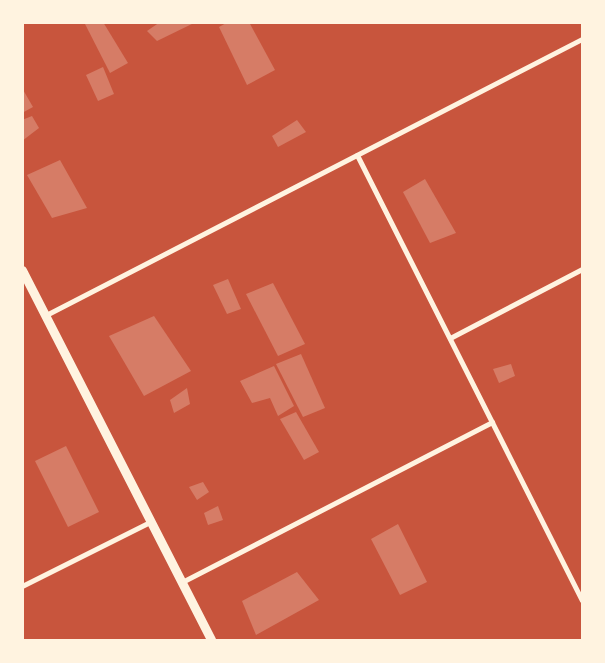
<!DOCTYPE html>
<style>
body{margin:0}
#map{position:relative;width:605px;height:663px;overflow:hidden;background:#c8553d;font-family:"IBM Plex Serif",serif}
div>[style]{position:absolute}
.building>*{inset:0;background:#d67c66}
.minor>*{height:5px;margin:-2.5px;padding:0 2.5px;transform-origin:2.5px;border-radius:2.5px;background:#fff3e0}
.tertiary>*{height:9px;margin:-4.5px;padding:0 4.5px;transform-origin:4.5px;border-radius:4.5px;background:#fff3e0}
span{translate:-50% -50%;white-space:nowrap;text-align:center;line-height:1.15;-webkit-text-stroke:4.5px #fff3e0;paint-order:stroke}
.frame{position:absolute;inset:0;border:24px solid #fff3e0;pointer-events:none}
</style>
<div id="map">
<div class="building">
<i style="clip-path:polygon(84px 22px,103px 22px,128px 63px,110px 73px)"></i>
<i style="clip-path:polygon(160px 22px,196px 22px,157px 41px,147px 31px)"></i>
<i style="clip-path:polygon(228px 22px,249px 22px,275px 70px,247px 85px,219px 27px)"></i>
<i style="clip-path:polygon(103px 67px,114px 94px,98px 101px,86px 75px)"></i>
<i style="clip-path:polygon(22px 88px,33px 107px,22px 113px)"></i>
<i style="clip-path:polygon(32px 116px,39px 128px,22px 141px,22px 120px)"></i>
<i style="clip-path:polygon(297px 120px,306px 132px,278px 147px,272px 136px)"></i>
<i style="clip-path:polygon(60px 160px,87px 208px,52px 218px,27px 175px)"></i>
<i style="clip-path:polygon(425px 179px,456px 233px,430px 243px,403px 192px)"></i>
<i style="clip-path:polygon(228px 279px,241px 309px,227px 314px,213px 285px)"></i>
<i style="clip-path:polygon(273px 283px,305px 344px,278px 356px,246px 294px)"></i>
<i style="clip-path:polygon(154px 316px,191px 371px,144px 396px,109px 336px)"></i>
<i style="clip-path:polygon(301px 354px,325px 408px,303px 417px,276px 364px)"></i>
<i style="clip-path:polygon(511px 364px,515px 376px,499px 383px,493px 369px)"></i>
<i style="clip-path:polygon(274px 366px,294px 406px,278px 416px,270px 398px,252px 403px,240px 381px)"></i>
<i style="clip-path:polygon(187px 388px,190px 404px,174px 413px,170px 400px)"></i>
<i style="clip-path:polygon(296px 412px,319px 452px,304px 460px,280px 419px)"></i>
<i style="clip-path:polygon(66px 446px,99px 512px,68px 527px,35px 461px)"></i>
<i style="clip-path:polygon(203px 482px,209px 492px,197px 500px,189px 487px)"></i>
<i style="clip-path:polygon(218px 506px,223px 520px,208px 525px,204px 513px)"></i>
<i style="clip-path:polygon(398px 524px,427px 582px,400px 595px,371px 539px)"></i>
<i style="clip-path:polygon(297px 572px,319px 600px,256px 635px,242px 601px)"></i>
</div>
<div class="minor">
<i style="left:357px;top:155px;width:499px;rotate:63.2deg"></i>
<i style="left:46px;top:315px;width:603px;rotate:-27.25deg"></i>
<i style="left:450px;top:338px;width:149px;rotate:-27.6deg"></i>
<i style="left:182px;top:582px;width:349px;rotate:-27.3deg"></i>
<i style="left:22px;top:586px;width:143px;rotate:-26.6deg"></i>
</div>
<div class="tertiary">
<i style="left:22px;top:270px;width:415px;rotate:62.9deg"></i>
</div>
<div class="frame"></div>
</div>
